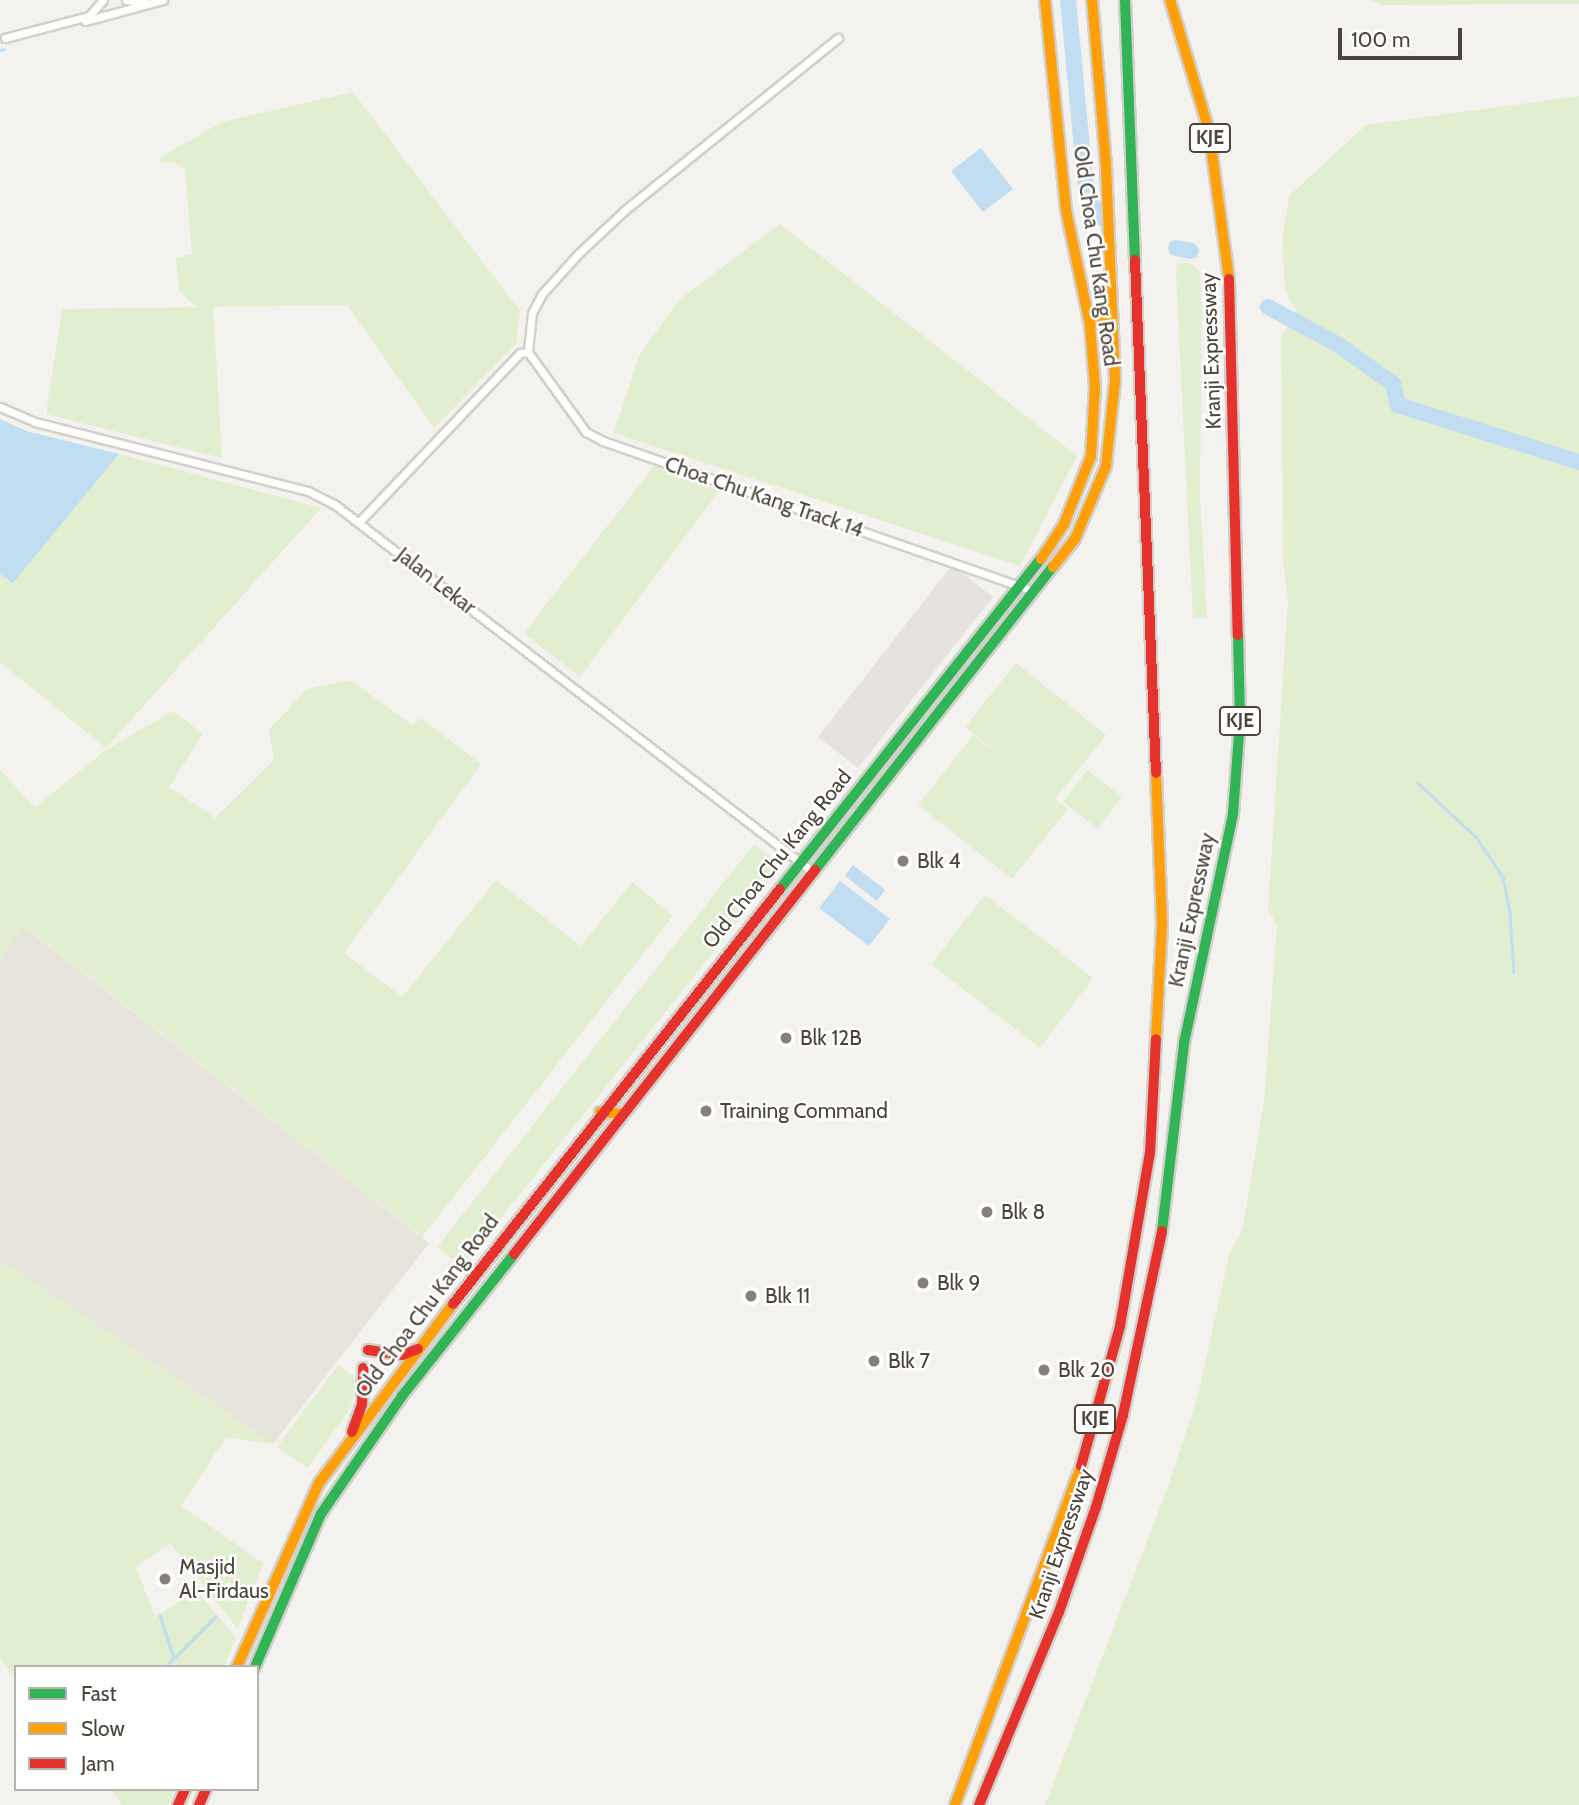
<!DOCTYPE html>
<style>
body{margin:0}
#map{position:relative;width:1579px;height:1805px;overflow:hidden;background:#f4f2ee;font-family:Cabin,sans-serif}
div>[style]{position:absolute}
.residential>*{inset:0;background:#e7e4dc}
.green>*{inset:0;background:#e1eecf}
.parking>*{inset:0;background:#e6e3df}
.water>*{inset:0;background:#c0ddf1}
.stream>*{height:2.5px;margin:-1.25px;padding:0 1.25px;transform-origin:1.25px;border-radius:1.25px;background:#c0ddf1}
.river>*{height:16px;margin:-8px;padding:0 8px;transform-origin:8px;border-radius:8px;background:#c0ddf1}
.roads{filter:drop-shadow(2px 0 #d2d0cb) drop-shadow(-2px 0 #d2d0cb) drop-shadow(0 2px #d2d0cb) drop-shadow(0 -2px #d2d0cb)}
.street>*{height:7px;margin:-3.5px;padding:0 3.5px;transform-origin:3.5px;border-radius:3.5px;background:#fdfdfc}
.fast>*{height:10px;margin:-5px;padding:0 5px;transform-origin:5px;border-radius:5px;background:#30b455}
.slow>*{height:10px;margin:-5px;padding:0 5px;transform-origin:5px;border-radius:5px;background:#ff9f0a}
.jam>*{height:10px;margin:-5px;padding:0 5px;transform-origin:5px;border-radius:5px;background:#e5322d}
.dots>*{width:19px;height:19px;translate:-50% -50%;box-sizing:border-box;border:4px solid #fff;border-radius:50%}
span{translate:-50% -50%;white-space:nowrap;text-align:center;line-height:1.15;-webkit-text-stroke:5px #fff;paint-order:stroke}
.shield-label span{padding:2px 5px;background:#fff;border:2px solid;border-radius:5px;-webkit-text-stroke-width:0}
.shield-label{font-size:19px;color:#4b4439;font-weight:700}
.street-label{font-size:21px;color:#4b4439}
.poi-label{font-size:21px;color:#4b4439}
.left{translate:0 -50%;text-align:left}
.legend{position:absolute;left:14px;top:1665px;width:245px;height:126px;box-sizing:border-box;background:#fff;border:2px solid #b7b4b0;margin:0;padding:9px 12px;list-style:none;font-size:21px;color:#4b4439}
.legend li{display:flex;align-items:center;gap:14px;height:35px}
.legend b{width:35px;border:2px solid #b7b4b0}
.scale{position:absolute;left:1338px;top:28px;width:124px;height:32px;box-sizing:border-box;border:4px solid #4b4439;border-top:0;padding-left:9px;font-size:21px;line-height:24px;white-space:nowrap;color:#4b4439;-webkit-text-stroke:5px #fff;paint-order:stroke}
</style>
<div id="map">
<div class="residential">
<i style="clip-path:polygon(23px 926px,429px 1243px,273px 1444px,0 1260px,0 958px)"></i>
</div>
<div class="green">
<i style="clip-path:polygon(1370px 0,1579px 0,1579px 4px,1382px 5px)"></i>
<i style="clip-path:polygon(353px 92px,520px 311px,516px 344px,434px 428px,347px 305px,213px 307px,222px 458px,46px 414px,62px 309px,205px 307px,195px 306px,179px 290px,176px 258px,192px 254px,185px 169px,175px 162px,162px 163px,159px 158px,222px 122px)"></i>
<i style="clip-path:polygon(1579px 96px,1579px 1805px,1045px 1805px,1167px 1489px,1198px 1395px,1229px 1255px,1243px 1228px,1264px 1102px,1277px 925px,1268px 909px,1288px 599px,1283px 560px,1281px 338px,1296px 310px,1285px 290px,1282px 237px,1290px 195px,1366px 125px)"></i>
<i style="clip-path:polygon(780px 224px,1077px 456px,1020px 566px,614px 433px,639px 356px,678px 301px)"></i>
<i style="clip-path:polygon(1188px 262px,1199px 270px,1202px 297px,1200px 495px,1207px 618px,1193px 619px,1176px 275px,1177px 265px)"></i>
<i style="clip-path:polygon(119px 454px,321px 508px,106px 748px,0 662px,0 574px,13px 582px)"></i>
<i style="clip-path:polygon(654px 466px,720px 490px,580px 677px,524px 633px)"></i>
<i style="clip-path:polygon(1016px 663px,1106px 735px,1055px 799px,1068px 809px,1012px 879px,918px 805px,973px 735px,1053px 797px,965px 727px)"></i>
<i style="clip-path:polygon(350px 680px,413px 725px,421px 718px,481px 764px,344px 953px,402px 997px,496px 880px,581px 946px,632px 882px,673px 916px,422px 1237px,24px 926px,0 958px,0 770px,35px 807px,106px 750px,173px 711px,203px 734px,169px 787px,215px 818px,274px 760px,269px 730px,307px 689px)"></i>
<i style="clip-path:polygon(1087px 770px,1122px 797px,1098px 829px,1063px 802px)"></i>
<i style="clip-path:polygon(754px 844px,774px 860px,774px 876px,462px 1267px,437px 1247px)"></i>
<i style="clip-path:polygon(985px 895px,1093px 978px,1040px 1048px,931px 964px)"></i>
<i style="clip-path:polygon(0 1260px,273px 1444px,226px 1437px,181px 1506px,263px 1563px,238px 1629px,170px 1543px,136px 1567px,155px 1617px,197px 1591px,236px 1638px,224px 1667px,16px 1667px,16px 1678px,0 1658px)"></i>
<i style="clip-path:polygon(338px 1365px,357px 1379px,356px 1389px,351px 1407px,308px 1468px,277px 1447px)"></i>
<i style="clip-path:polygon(110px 1789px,175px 1789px,168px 1805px,122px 1805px)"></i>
</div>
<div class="parking">
<i style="clip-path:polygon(952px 565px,993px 597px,858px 768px,818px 737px)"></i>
</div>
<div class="water">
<i style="clip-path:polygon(981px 148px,1013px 189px,983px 212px,951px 171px)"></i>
<i style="clip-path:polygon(0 419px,26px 431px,119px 454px,13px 583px,0 574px)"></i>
<i style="clip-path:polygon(853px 865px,885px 890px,877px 901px,845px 876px)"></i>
<i style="clip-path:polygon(840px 881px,890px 919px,869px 946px,819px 908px)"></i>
</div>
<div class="stream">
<i style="left:0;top:50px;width:4px;rotate:-14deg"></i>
<i style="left:1418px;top:783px;width:81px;rotate:43deg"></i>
<i style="left:1477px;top:838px;width:47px;rotate:56.3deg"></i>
<i style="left:1503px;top:877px;width:37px;rotate:79deg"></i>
<i style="left:1510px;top:913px;width:60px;rotate:86.2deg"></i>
<i style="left:160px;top:1615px;width:45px;rotate:72deg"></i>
<i style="left:165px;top:1667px;width:71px;rotate:-45deg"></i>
</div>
<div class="river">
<i style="left:1068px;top:0;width:181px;rotate:84.6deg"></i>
<i style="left:1085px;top:180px;width:25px;rotate:76deg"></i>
<i style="left:1091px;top:204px;width:17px;rotate:54deg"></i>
<i style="left:1176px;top:248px;width:15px;rotate:11deg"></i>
<i style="left:1268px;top:307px;width:81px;rotate:28.2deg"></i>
<i style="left:1339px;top:345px;width:67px;rotate:35.8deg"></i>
<i style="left:1393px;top:384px;width:22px;rotate:77deg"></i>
<i style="left:1398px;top:405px;width:190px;rotate:17.5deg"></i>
</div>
<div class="roads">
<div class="street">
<i style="left:126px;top:0;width:21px;rotate:8deg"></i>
<i style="left:85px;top:21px;width:81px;rotate:-15.1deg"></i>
<i style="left:5px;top:38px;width:87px;rotate:-14.7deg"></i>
<i style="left:89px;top:16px;width:21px;rotate:-49deg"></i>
<i style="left:838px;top:38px;width:274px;rotate:141.1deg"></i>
<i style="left:625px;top:210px;width:64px;rotate:136.9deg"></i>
<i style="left:578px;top:254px;width:54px;rotate:132deg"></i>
<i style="left:542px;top:294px;width:21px;rotate:118deg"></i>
<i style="left:532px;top:313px;width:39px;rotate:96deg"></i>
<i style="left:528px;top:352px;width:99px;rotate:54.1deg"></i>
<i style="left:586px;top:432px;width:19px;rotate:28deg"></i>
<i style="left:603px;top:441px;width:448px;rotate:19.2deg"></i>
<i style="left:0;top:407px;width:38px;rotate:23deg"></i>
<i style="left:35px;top:422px;width:282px;rotate:14.2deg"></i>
<i style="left:308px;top:491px;width:29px;rotate:27deg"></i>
<i style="left:334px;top:504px;width:605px;rotate:37.55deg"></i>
<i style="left:359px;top:522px;width:233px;rotate:-46.4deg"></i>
<i style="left:520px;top:353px;width:8px;rotate:-7deg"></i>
</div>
<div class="fast">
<i style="left:1125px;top:0;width:260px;rotate:87.8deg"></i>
<i style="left:815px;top:870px;width:385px;rotate:-51.9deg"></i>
<i style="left:780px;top:889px;width:421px;rotate:-51.7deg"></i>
<i style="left:1162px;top:1231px;width:189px;rotate:-83.3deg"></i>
<i style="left:1184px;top:1043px;width:234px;rotate:-77.9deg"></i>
<i style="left:1233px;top:814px;width:94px;rotate:-85.7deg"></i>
<i style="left:1240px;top:720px;width:85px;rotate:-91.3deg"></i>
<i style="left:255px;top:1667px;width:167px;rotate:-66.7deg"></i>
<i style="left:321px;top:1514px;width:143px;rotate:-55.5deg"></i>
<i style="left:402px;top:1396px;width:181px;rotate:-51.7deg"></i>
</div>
<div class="slow">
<i style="left:1170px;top:0;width:137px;rotate:73.4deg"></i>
<i style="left:1209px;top:131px;width:149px;rotate:82.3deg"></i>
<i style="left:1090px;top:325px;width:15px;rotate:-42deg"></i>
<i style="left:1101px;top:315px;width:12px;rotate:14deg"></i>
<i style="left:1041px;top:559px;width:42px;rotate:-56.7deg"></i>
<i style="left:1064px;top:524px;width:73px;rotate:-68.3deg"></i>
<i style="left:1091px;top:456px;width:69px;rotate:-86.7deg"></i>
<i style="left:1095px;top:387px;width:62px;rotate:-94.6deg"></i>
<i style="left:1090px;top:325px;width:117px;rotate:-101.8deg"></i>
<i style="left:1066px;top:210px;width:211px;rotate:-95.7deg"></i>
<i style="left:1053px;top:567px;width:36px;rotate:-52deg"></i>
<i style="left:1075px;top:539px;width:79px;rotate:-67deg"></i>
<i style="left:1106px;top:466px;width:86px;rotate:-84deg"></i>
<i style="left:1115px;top:380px;width:215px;rotate:-92.4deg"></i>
<i style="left:1106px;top:165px;width:166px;rotate:-94.8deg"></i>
<i style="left:1156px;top:1039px;width:116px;rotate:-87deg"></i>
<i style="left:1162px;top:923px;width:150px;rotate:-92.3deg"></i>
<i style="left:600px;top:1112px;width:23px;rotate:5deg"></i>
<i style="left:237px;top:1667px;width:201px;rotate:-66deg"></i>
<i style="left:319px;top:1483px;width:224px;rotate:-53.2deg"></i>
<i style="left:955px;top:1805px;width:362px;rotate:-69.6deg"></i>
</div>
<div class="jam">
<i style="left:1135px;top:260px;width:513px;rotate:87.66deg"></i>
<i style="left:1229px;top:279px;width:356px;rotate:88.6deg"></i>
<i style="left:514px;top:1254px;width:488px;rotate:-51.9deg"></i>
<i style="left:453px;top:1304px;width:528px;rotate:-51.76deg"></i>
<i style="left:368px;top:1350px;width:34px;rotate:8deg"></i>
<i style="left:402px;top:1355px;width:17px;rotate:-21deg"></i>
<i style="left:352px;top:1432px;width:30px;rotate:-70deg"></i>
<i style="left:362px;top:1404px;width:36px;rotate:-88deg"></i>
<i style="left:1081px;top:1466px;width:145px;rotate:-74.4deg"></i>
<i style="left:1120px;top:1326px;width:176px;rotate:-80.2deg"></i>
<i style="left:1150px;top:1153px;width:114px;rotate:-87deg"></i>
<i style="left:178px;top:1805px;width:17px;rotate:-66deg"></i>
<i style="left:199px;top:1805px;width:17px;rotate:-66deg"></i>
<i style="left:979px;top:1805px;width:209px;rotate:-67.5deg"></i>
<i style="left:1059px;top:1612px;width:111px;rotate:-70.6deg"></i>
<i style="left:1096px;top:1507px;width:96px;rotate:-73.6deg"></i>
<i style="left:1123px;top:1415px;width:188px;rotate:-78deg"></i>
</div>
</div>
<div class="dots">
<i style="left:903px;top:861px;background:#868178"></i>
<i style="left:786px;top:1038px;background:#868178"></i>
<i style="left:706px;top:1111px;background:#868178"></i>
<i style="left:987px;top:1212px;background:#868178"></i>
<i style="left:923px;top:1283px;background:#868178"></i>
<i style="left:751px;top:1296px;background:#868178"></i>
<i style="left:874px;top:1361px;background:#868178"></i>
<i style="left:1044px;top:1370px;background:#868178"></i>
<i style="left:165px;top:1579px;background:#868178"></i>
</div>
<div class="shield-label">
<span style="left:1210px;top:138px">KJE</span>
<span style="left:1240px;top:721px">KJE</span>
<span style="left:1095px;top:1419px">KJE</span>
</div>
<div class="street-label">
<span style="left:1096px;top:256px;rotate:82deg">Old Choa Chu Kang Road</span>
<span style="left:1211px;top:351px;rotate:-92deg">Kranji Expressway</span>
<span style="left:764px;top:497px;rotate:19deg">Choa Chu Kang Track 14</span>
<span style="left:436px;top:581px;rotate:38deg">Jalan Lekar</span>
<span style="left:777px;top:859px;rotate:-51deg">Old Choa Chu Kang Road</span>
<span style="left:1192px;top:910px;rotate:-78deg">Kranji Expressway</span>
<span style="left:427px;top:1306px;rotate:-53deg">Old Choa Chu Kang Road</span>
<span style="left:1061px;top:1544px;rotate:-71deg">Kranji Expressway</span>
</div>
<div class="poi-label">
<span class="left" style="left:917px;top:861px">Blk 4</span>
<span class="left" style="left:800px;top:1038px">Blk 12B</span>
<span class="left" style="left:720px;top:1111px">Training Command</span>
<span class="left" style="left:1001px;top:1212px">Blk 8</span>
<span class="left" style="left:937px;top:1283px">Blk 9</span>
<span class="left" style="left:765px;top:1296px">Blk 11</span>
<span class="left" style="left:888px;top:1361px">Blk 7</span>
<span class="left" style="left:1058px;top:1370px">Blk 20</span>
<span class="left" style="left:179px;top:1579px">Masjid<br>Al-Firdaus</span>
</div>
<ul class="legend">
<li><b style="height:9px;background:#30b455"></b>Fast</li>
<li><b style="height:9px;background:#ff9f0a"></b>Slow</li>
<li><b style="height:9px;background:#e5322d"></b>Jam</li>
</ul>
<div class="scale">100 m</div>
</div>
